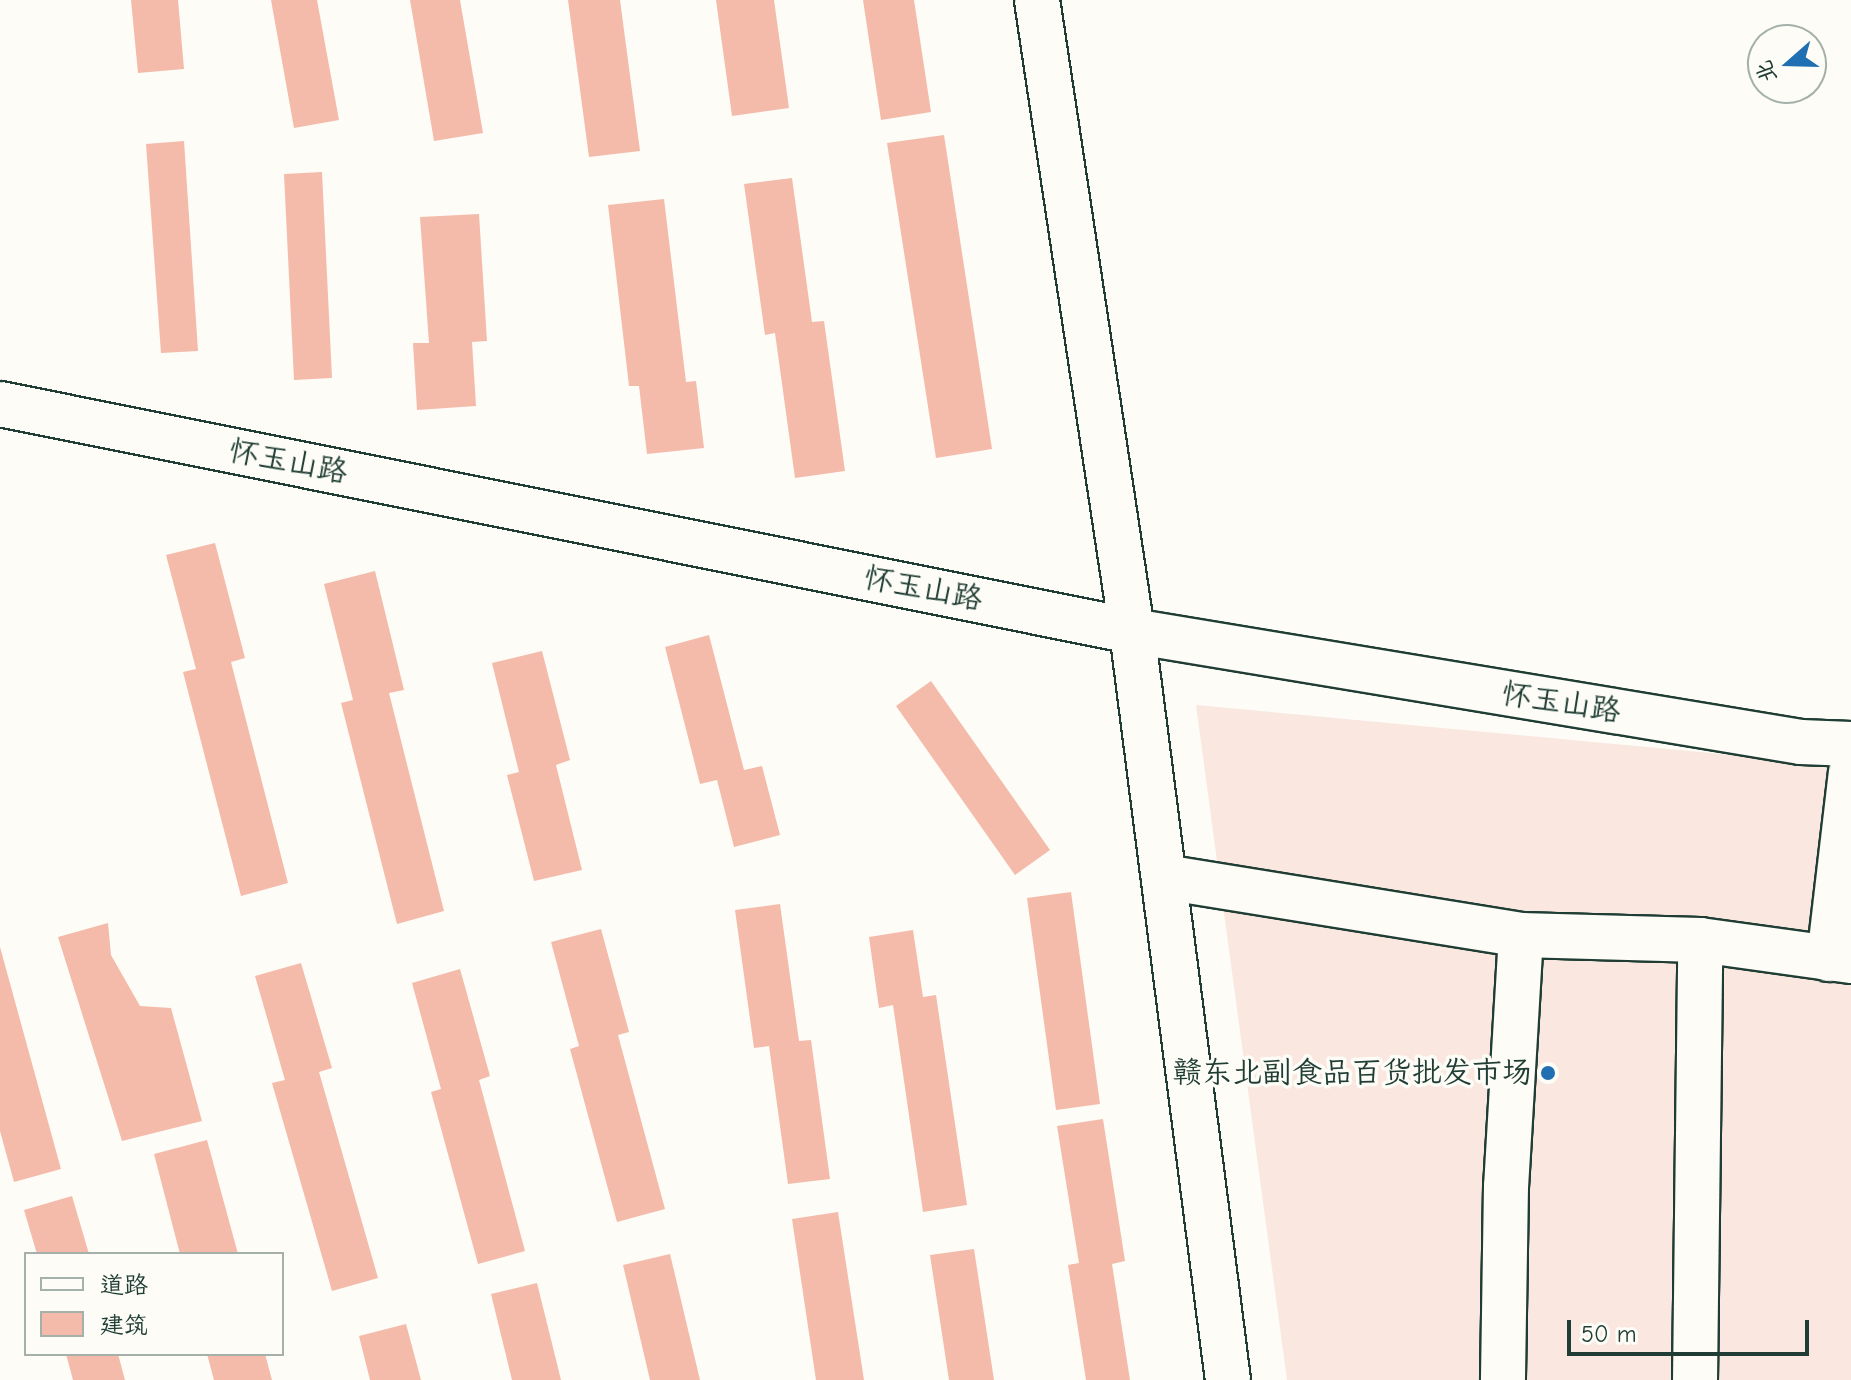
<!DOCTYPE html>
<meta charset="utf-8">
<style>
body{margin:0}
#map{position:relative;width:1851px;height:1380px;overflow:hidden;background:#fdfcf7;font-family:"Comic Neue","LXGW WenKai TC",sans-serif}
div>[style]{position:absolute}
.built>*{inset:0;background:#fae8e0}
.building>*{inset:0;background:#f4bbaa}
.roads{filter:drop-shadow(2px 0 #1f3d34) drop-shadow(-2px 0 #1f3d34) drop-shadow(0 2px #1f3d34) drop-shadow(0 -2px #1f3d34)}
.minor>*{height:44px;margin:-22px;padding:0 22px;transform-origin:22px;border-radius:22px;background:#fdfcf7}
.dots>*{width:22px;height:22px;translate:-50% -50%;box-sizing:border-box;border:4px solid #fdfcf7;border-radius:50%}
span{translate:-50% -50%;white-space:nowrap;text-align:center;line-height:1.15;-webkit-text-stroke:7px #fdfcf7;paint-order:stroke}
.street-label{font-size:30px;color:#1f3d34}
.poi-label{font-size:30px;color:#1f3d34}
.right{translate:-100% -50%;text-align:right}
.legend{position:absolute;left:24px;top:1252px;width:260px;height:104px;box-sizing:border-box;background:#fdfcf7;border:2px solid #a4b0a9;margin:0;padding:10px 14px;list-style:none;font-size:24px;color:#1f3d34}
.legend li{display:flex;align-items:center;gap:16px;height:40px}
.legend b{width:40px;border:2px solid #a4b0a9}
.north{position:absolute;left:1747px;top:24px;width:80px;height:80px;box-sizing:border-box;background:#fdfcf7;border:2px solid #a4b0a9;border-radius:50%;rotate:250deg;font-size:22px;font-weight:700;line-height:32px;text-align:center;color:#1f3d34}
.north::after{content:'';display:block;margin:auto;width:28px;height:36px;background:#1f6fb2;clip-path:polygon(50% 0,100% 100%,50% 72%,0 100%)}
.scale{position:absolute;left:1567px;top:1320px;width:242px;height:36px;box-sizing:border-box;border:4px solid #1f3d34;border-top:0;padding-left:10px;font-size:24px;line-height:28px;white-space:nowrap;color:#1f3d34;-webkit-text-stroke:6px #fdfcf7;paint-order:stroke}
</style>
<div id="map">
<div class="built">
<i style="clip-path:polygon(1196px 705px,1851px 766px,1851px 1380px,1287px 1380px)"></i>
</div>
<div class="building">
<i style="clip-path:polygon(131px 0,178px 0,184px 69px,138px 73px)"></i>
<i style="clip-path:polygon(271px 0,317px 0,339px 120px,294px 128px)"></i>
<i style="clip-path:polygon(410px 0,460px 0,483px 133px,434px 141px)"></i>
<i style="clip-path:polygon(568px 0,620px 0,640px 151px,589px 157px)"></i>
<i style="clip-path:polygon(716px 0,774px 0,789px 108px,732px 116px)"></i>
<i style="clip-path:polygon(863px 0,914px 0,931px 112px,881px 120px)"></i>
<i style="clip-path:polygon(944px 135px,992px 449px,936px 458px,887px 143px)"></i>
<i style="clip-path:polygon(184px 141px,198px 351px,161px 353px,146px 144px)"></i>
<i style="clip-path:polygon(322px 172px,332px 378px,294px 380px,284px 174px)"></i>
<i style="clip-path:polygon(792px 178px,812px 322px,824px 321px,845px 471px,795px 478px,775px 333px,765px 335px,744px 184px)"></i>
<i style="clip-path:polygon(664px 199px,686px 382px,696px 381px,704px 448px,647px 454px,639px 386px,629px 386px,608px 205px)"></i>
<i style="clip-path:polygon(479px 214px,487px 341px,472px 342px,476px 406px,417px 410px,413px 343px,429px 343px,420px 217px)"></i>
<i style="clip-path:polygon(215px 543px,245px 658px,231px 662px,288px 883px,241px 896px,183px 672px,196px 669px,166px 555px)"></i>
<i style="clip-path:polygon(375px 571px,404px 690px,389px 693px,444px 911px,397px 924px,341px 703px,353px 700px,324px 584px)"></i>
<i style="clip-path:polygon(709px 635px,744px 770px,762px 766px,780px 835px,734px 847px,717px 780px,700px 784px,665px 647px)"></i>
<i style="clip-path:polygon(542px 651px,570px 760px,556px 765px,582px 870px,534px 881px,507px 775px,519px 772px,492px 663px)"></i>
<i style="clip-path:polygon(931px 681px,1050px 850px,1015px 875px,896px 706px)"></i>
<i style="clip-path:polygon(1071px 892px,1100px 1104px,1056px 1110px,1027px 898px)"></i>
<i style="clip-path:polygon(780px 904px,799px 1041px,811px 1040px,830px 1179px,788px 1184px,769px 1046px,754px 1048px,735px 910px)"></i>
<i style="clip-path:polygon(108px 923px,111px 955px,140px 1006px,171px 1008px,202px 1121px,122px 1141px,58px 937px)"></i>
<i style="clip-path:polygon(601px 929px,629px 1032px,618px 1035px,665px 1209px,617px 1222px,570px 1049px,579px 1046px,551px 942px)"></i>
<i style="clip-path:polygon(913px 930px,923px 997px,936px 995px,967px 1205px,923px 1212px,893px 1005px,879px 1008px,869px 937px)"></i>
<i style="clip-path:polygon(0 947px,61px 1169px,14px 1182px,0 1131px)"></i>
<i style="clip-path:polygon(301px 963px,332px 1068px,319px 1072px,378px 1278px,332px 1291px,272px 1083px,285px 1080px,255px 976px)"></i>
<i style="clip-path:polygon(460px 969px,490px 1076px,479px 1080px,525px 1251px,478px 1264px,431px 1092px,441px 1089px,412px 983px)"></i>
<i style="clip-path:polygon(1103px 1119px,1125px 1261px,1112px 1264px,1130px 1380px,1086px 1380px,1068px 1265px,1079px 1263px,1057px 1126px)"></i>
<i style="clip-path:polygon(207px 1140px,238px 1254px,180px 1254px,154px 1154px)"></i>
<i style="clip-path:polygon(72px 1196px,89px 1254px,37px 1254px,24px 1210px)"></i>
<i style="clip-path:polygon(838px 1212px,864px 1380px,816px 1380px,792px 1219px)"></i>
<i style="clip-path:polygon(974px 1249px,994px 1380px,949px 1380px,930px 1255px)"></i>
<i style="clip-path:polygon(670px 1254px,700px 1380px,650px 1380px,623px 1265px)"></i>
<i style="clip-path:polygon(537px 1283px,561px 1380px,512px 1380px,491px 1294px)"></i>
<i style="clip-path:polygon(406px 1324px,421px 1380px,370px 1380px,359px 1336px)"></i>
<i style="clip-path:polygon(66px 1354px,118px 1354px,125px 1380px,73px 1380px)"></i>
<i style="clip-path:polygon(207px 1354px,265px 1354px,272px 1380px,214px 1380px)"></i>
</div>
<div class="roads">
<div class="minor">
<i style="left:1037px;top:0;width:638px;rotate:81.44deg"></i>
<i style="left:1132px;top:631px;width:755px;rotate:82.7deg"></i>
<i style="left:0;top:404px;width:1155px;rotate:11.34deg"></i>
<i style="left:1132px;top:631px;width:678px;rotate:9.42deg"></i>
<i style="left:1801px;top:742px;width:50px;rotate:2.3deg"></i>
<i style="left:1164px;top:877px;width:362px;rotate:9.2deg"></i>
<i style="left:1521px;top:935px;width:251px;rotate:93.4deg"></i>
<i style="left:1506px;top:1186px;width:194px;rotate:90.9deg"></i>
<i style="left:1521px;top:935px;width:179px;rotate:1.6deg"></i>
<i style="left:1700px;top:940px;width:152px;rotate:7.9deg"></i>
<i style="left:1829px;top:959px;width:188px;rotate:-83.3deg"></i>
<i style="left:1695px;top:1380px;width:440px;rotate:-89.3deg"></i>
</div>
</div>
<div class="dots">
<i style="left:1548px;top:1073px;background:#1f6fb2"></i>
</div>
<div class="street-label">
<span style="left:288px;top:462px;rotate:11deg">怀玉山路</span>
<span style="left:923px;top:589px;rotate:11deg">怀玉山路</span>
<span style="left:1561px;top:703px;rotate:9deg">怀玉山路</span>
</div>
<div class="poi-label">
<span class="right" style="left:1532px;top:1073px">赣东北副食品百货批发市场</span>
</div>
<ul class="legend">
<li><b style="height:10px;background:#fdfcf7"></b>道路</li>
<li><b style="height:22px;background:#f4bbaa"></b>建筑</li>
</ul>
<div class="north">北</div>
<div class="scale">50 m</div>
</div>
